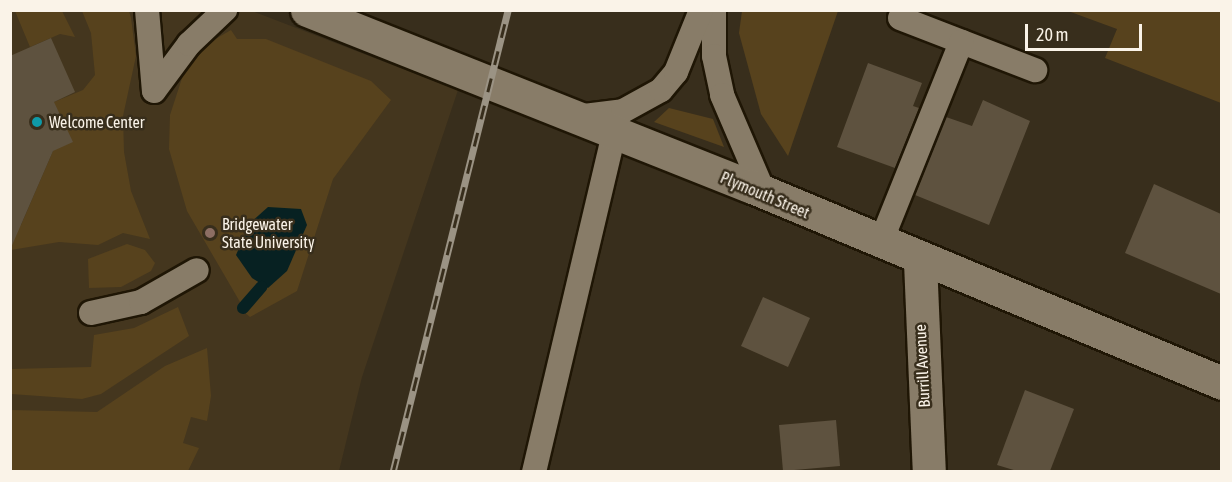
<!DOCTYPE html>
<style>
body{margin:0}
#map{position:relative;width:1232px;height:482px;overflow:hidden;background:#382e1c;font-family:"Asap Condensed",sans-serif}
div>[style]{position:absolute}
.built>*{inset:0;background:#44361e}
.green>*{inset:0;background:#57421d}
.water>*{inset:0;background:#072122}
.stream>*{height:12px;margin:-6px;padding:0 6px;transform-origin:6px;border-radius:6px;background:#072122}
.building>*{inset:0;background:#5e523f}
.roads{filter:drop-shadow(2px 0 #1f1605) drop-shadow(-2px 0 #1f1605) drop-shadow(0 2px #1f1605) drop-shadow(0 -2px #1f1605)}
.service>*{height:24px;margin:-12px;padding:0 12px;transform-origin:12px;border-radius:12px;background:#887c68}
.minor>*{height:33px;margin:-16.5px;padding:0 16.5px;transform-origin:16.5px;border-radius:16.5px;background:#887c68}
.secondary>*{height:33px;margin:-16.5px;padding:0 16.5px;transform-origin:16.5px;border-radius:16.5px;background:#887c68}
.rail>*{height:7px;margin-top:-3.5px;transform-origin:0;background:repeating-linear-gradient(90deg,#382e1c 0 14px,#9b9384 0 28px);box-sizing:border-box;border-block:2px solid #9b9384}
.dots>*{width:16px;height:16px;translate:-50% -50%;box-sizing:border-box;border:3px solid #382e1c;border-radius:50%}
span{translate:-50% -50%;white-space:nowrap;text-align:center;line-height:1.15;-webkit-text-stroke:5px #382e1c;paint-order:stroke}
.poi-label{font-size:16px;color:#faf3e8}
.left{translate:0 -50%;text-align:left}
.street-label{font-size:16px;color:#faf3e8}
.frame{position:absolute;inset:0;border:12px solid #faf3e8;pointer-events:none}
.scale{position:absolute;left:1025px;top:24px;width:117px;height:27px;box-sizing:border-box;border:3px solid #faf3e8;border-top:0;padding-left:8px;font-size:18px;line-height:21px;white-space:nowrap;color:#faf3e8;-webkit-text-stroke:4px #382e1c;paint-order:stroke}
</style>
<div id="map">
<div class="built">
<i style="clip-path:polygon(10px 11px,252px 11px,458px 90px,362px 377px,339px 471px,11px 471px)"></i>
</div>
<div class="green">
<i style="clip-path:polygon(15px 11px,62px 11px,75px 37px,60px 34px,30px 47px)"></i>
<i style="clip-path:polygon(82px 11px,129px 11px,131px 18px,136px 56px,123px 116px,124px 152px,131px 191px,150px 239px,123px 233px,98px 245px,59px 242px,11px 250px,10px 221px,21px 225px,53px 151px,54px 102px,83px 90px,95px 75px,91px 33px)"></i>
<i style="clip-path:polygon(742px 11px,838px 11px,788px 156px,761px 114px,739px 33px)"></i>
<i style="clip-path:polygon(1068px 11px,1221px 11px,1221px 103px,1105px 58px,1117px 29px)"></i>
<i style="clip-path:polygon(231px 30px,237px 39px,266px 39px,371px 81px,391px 100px,333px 179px,297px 291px,250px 317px,244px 312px,249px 302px,240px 302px,187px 211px,169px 149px,170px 115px,183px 75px,205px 45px)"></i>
<i style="clip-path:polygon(669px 108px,713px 119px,724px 147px,654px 122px)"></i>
<i style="clip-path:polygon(127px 244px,145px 250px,155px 263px,151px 271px,121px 287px,89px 288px,88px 259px)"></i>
<i style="clip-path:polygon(178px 307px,189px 336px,101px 394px,82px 399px,11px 394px,11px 369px,91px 367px,94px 335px,134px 328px)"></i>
<i style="clip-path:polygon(207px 348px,211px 396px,207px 421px,191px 417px,183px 443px,199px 448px,188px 471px,11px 471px,11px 410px,97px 412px,165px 366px)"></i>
</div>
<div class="water">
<i style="clip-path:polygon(268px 207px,301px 209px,307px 225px,287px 271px,268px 288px,252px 278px,236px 255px,250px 223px)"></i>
</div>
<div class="stream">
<i style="left:243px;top:308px;width:28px;rotate:-49deg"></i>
</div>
<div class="building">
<i style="clip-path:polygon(51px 38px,75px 92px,54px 102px,73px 142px,53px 151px,10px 250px,10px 56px)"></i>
<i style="clip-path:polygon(868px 63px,922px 83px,913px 106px,919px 108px,895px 168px,837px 147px)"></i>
<i style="clip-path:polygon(983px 100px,1030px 121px,989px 225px,915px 195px,946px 117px,972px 126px)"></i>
<i style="clip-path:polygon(1154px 184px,1221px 214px,1221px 294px,1125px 253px)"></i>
<i style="clip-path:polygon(763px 297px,810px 318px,788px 367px,741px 346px)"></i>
<i style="clip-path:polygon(1025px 390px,1074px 409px,1050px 471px,1017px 471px,997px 465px)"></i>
<i style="clip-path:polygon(836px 420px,840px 466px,783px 471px,779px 425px)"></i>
</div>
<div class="roads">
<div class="service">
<i style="left:147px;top:10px;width:81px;rotate:85.1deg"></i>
<i style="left:714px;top:10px;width:46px;rotate:90deg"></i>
<i style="left:714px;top:56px;width:40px;rotate:78deg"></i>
<i style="left:722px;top:95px;width:107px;rotate:66.8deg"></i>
<i style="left:900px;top:18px;width:145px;rotate:21.1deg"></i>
<i style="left:154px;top:91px;width:59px;rotate:-53.3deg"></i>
<i style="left:189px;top:44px;width:50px;rotate:-43.4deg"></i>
<i style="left:576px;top:117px;width:47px;rotate:-7.3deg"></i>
<i style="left:623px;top:111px;width:43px;rotate:-28.9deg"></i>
<i style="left:661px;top:90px;width:23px;rotate:-50deg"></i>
<i style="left:676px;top:72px;width:67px;rotate:-68deg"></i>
<i style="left:880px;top:244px;width:218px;rotate:-68.1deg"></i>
<i style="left:91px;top:313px;width:51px;rotate:-12.4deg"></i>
<i style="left:141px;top:302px;width:64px;rotate:-29.7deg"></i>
<i style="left:534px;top:472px;width:347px;rotate:-76.7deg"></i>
</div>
<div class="minor">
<i style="left:920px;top:261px;width:211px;rotate:87.6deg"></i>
</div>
<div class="secondary">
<i style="left:307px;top:10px;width:477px;rotate:21.7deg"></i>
<i style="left:750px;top:186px;width:511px;rotate:22.65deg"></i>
</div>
</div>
<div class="rail">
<i style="left:393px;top:472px;width:476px;rotate:-76deg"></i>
</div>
<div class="dots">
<i style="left:37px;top:122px;background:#0f9aa8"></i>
<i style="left:210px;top:233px;background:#8d6e63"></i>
</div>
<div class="poi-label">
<span class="left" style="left:49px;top:122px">Welcome Center</span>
<span class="left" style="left:222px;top:233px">Bridgewater<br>State University</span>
</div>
<div class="street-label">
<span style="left:765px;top:195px;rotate:23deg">Plymouth Street</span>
<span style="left:922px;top:366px;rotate:-93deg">Burrill Avenue</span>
</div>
<div class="frame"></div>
<div class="scale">20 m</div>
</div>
